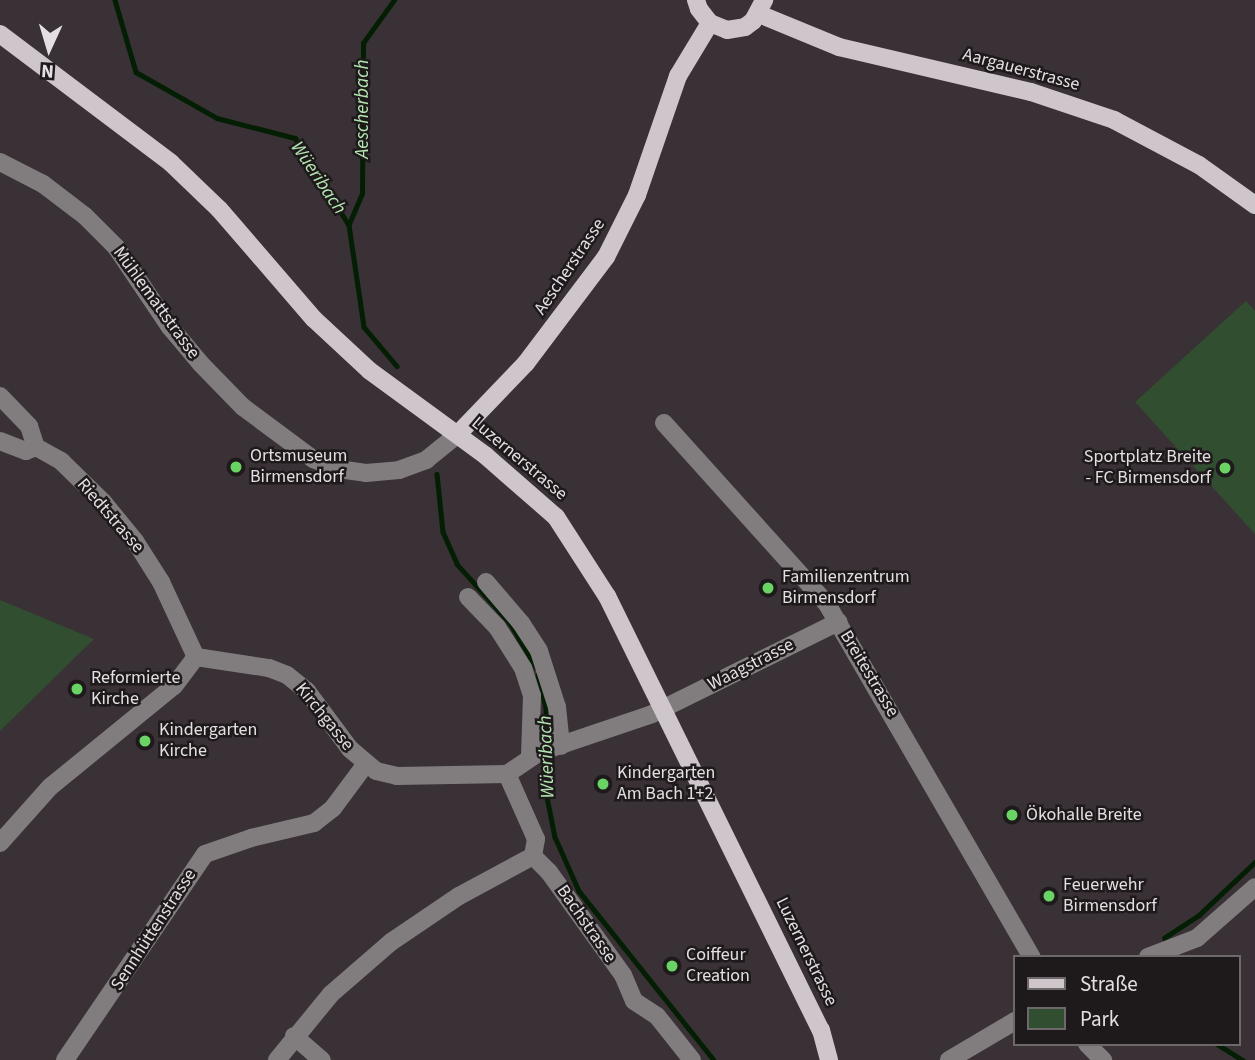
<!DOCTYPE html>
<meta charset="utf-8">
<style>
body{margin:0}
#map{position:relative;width:1255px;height:1060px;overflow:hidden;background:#393136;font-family:"Source Sans 3",sans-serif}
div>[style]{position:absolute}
.green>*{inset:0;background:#324e30}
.stream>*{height:4.5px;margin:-2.25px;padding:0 2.25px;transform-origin:2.25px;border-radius:2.25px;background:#041e04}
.minor>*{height:18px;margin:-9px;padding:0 9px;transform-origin:9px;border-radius:9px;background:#817d7f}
.major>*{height:18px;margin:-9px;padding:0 9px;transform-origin:9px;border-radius:9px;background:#cec6cb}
.dots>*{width:19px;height:19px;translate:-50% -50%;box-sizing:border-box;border:4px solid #1e1a1c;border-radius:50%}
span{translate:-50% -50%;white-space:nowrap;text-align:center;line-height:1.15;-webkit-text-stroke:5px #1e1a1c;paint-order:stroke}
.street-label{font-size:18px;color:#e4dfe2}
.poi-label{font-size:18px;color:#e4dfe2}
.left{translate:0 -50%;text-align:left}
.right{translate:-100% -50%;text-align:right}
.water-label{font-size:19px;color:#b5e7b1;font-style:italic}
.legend{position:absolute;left:1013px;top:955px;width:228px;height:91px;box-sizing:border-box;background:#1e1a1c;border:2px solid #6d696b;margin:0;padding:9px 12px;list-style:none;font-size:21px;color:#e4dfe2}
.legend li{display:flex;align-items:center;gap:14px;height:35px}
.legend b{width:35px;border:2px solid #6d696b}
.north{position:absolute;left:14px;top:14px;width:70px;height:70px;-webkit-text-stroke:5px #1e1a1c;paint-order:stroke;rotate:184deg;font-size:19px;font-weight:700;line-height:28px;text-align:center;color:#e4dfe2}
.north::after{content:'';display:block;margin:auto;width:24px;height:32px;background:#e4dfe2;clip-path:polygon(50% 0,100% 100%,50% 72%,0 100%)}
</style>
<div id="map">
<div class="green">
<i style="clip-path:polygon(1246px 301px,1255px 311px,1255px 534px,1135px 402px)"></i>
<i style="clip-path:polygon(0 600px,94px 639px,0 731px)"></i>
</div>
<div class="stream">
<i style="left:115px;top:0;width:75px;rotate:73.7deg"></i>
<i style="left:136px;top:72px;width:93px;rotate:29.6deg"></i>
<i style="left:217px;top:118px;width:81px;rotate:14.4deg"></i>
<i style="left:295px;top:138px;width:102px;rotate:58.2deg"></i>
<i style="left:349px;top:225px;width:103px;rotate:81.6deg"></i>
<i style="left:364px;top:327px;width:51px;rotate:49.8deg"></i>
<i style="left:349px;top:224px;width:33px;rotate:-67deg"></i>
<i style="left:362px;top:194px;width:151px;rotate:-89.6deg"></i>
<i style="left:363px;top:43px;width:53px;rotate:-54.2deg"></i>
<i style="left:437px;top:474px;width:58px;rotate:84.1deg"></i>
<i style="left:443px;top:532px;width:35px;rotate:66deg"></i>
<i style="left:457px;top:564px;width:79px;rotate:48.1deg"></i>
<i style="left:510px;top:623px;width:51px;rotate:59.4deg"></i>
<i style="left:538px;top:675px;width:34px;rotate:76deg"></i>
<i style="left:546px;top:708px;width:38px;rotate:87deg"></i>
<i style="left:547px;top:755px;width:37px;rotate:92deg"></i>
<i style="left:546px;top:792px;width:46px;rotate:78.7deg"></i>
<i style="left:555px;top:837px;width:59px;rotate:66deg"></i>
<i style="left:579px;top:891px;width:216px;rotate:51.4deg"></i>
<i style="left:1164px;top:938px;width:42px;rotate:-33.3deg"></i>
<i style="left:1199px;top:915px;width:77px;rotate:-43.4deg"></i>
<i style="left:1217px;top:1044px;width:31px;rotate:32deg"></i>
</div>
<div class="minor">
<i style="left:0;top:162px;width:48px;rotate:27.1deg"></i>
<i style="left:43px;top:184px;width:53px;rotate:37.3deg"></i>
<i style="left:85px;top:216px;width:44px;rotate:45deg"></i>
<i style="left:116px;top:247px;width:97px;rotate:56deg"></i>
<i style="left:170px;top:327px;width:48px;rotate:50deg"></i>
<i style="left:201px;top:364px;width:60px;rotate:45.7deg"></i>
<i style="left:243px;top:407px;width:87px;rotate:36.6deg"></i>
<i style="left:313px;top:459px;width:27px;rotate:22deg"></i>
<i style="left:338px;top:469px;width:28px;rotate:8deg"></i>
<i style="left:366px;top:473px;width:33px;rotate:-5deg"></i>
<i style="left:399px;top:470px;width:29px;rotate:-20deg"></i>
<i style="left:426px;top:460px;width:41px;rotate:-39.1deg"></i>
<i style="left:0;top:396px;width:42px;rotate:46deg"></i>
<i style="left:29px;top:426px;width:22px;rotate:72deg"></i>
<i style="left:36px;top:447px;width:29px;rotate:29deg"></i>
<i style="left:61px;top:461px;width:59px;rotate:44.3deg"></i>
<i style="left:103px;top:502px;width:50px;rotate:50.6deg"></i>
<i style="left:135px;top:541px;width:49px;rotate:57.6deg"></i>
<i style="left:161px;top:582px;width:83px;rotate:65deg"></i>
<i style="left:664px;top:423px;width:244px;rotate:48deg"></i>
<i style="left:827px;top:604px;width:408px;rotate:59.9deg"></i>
<i style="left:0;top:441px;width:28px;rotate:21deg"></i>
<i style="left:26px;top:451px;width:11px;rotate:-22deg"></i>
<i style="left:486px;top:582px;width:54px;rotate:49.5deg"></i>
<i style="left:521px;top:623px;width:33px;rotate:57deg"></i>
<i style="left:539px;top:651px;width:59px;rotate:72.2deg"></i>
<i style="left:557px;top:707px;width:39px;rotate:84deg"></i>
<i style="left:468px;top:597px;width:42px;rotate:46deg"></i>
<i style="left:497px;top:627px;width:49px;rotate:57.6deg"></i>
<i style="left:523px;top:668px;width:29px;rotate:72deg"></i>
<i style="left:532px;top:696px;width:61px;rotate:91.9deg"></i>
<i style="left:196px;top:657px;width:74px;rotate:8.6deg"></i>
<i style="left:269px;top:668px;width:19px;rotate:21deg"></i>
<i style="left:287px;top:675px;width:26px;rotate:39deg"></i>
<i style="left:307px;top:691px;width:72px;rotate:53.4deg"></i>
<i style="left:350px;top:749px;width:34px;rotate:40deg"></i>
<i style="left:376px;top:771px;width:22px;rotate:13deg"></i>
<i style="left:397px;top:776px;width:110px;rotate:-1deg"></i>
<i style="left:507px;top:774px;width:40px;rotate:-34deg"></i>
<i style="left:540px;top:752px;width:118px;rotate:-18.7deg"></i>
<i style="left:652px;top:714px;width:208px;rotate:-26.3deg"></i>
<i style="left:507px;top:774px;width:71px;rotate:66deg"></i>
<i style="left:536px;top:839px;width:17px;rotate:100deg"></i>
<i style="left:0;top:843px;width:75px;rotate:-48.2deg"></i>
<i style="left:50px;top:787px;width:160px;rotate:-39.2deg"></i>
<i style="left:174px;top:686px;width:36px;rotate:-53deg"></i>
<i style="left:533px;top:856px;width:23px;rotate:45deg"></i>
<i style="left:549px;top:872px;width:127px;rotate:54.3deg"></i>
<i style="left:623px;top:975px;width:28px;rotate:67deg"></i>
<i style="left:634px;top:1001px;width:27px;rotate:33deg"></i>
<i style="left:657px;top:1016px;width:56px;rotate:51.5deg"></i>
<i style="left:1148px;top:957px;width:53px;rotate:-21.2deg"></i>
<i style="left:1197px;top:938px;width:77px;rotate:-41.3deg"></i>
<i style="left:294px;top:1036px;width:37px;rotate:41deg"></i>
<i style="left:1087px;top:1044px;width:23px;rotate:45deg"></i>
<i style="left:65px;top:1060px;width:249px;rotate:-55.8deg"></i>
<i style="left:205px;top:854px;width:49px;rotate:-19.2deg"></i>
<i style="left:251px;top:838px;width:65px;rotate:-13.4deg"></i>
<i style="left:314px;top:823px;width:24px;rotate:-38deg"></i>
<i style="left:333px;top:808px;width:54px;rotate:-53.3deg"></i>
<i style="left:277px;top:1060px;width:85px;rotate:-50.7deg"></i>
<i style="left:331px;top:994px;width:79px;rotate:-40.9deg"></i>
<i style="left:391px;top:942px;width:82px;rotate:-34.1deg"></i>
<i style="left:459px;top:896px;width:84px;rotate:-28.4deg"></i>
<i style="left:949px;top:1060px;width:77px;rotate:-30.6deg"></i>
</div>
<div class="major">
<i style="left:696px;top:0;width:9px;rotate:72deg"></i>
<i style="left:699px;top:9px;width:18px;rotate:52deg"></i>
<i style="left:710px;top:23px;width:18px;rotate:22deg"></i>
<i style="left:727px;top:30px;width:18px;rotate:-9deg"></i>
<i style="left:745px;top:27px;width:10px;rotate:-37deg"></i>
<i style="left:753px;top:21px;width:24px;rotate:-62deg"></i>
<i style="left:759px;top:14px;width:87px;rotate:22.4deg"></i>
<i style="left:839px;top:47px;width:197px;rotate:13.2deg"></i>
<i style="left:1031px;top:92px;width:88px;rotate:18.6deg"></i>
<i style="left:1114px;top:120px;width:96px;rotate:27.9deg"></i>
<i style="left:1199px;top:165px;width:69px;rotate:35.5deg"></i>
<i style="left:0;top:34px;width:214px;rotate:37deg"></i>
<i style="left:171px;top:163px;width:66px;rotate:43.8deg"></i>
<i style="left:219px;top:209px;width:145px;rotate:49.2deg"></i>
<i style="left:314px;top:319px;width:76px;rotate:42.9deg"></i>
<i style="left:370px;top:371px;width:144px;rotate:36.2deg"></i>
<i style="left:486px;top:456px;width:93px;rotate:41.1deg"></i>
<i style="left:556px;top:517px;width:94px;rotate:57.2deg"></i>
<i style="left:607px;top:596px;width:484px;rotate:63.8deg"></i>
<i style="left:821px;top:1030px;width:31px;rotate:75deg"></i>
<i style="left:458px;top:434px;width:98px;rotate:-46.2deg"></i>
<i style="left:526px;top:363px;width:133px;rotate:-53deg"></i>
<i style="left:606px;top:257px;width:69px;rotate:-63.4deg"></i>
<i style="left:637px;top:195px;width:126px;rotate:-71deg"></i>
<i style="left:678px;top:76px;width:62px;rotate:-58.9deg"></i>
</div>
<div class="dots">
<i style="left:236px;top:467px;background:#69d464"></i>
<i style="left:1225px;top:468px;background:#69d464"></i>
<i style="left:768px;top:588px;background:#69d464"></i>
<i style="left:77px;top:689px;background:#69d464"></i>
<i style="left:145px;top:741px;background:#69d464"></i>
<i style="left:603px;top:784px;background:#69d464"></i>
<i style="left:1012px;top:815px;background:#69d464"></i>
<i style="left:1049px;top:896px;background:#69d464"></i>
<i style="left:672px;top:966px;background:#69d464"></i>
</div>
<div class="street-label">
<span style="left:1021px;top:70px;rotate:15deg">Aargauerstrasse</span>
<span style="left:570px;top:267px;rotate:-56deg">Aescherstrasse</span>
<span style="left:156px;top:303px;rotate:54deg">Mühlemattstrasse</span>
<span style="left:519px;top:459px;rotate:40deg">Luzernerstrasse</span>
<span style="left:110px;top:516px;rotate:49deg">Riedtstrasse</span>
<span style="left:751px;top:665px;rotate:-27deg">Waagstrasse</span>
<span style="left:869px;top:674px;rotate:59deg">Breitestrasse</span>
<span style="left:324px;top:717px;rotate:51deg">Kirchgasse</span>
<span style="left:586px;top:924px;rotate:55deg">Bachstrasse</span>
<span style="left:154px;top:930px;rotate:-57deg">Sennhüttenstrasse</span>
<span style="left:806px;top:952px;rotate:64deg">Luzernerstrasse</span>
</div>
<div class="poi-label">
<span class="left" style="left:250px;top:467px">Ortsmuseum<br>Birmensdorf</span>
<span class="right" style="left:1211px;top:468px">Sportplatz Breite<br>- FC Birmensdorf</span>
<span class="left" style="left:782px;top:588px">Familienzentrum<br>Birmensdorf</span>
<span class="left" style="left:91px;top:689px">Reformierte<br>Kirche</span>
<span class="left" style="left:159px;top:741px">Kindergarten<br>Kirche</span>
<span class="left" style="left:617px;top:784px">Kindergarten<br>Am Bach 1+2</span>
<span class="left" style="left:1026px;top:815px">Ökohalle Breite</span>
<span class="left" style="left:1063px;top:896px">Feuerwehr<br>Birmensdorf</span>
<span class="left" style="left:686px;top:966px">Coiffeur<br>Creation</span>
</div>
<div class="water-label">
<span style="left:363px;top:109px;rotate:-90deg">Aescherbach</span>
<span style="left:318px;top:178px;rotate:56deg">Wüeribach</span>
<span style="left:547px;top:757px;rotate:-92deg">Wüeribach</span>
</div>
<ul class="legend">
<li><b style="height:9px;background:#cec6cb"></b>Straße</li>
<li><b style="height:19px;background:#324e30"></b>Park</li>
</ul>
<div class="north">N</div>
</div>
